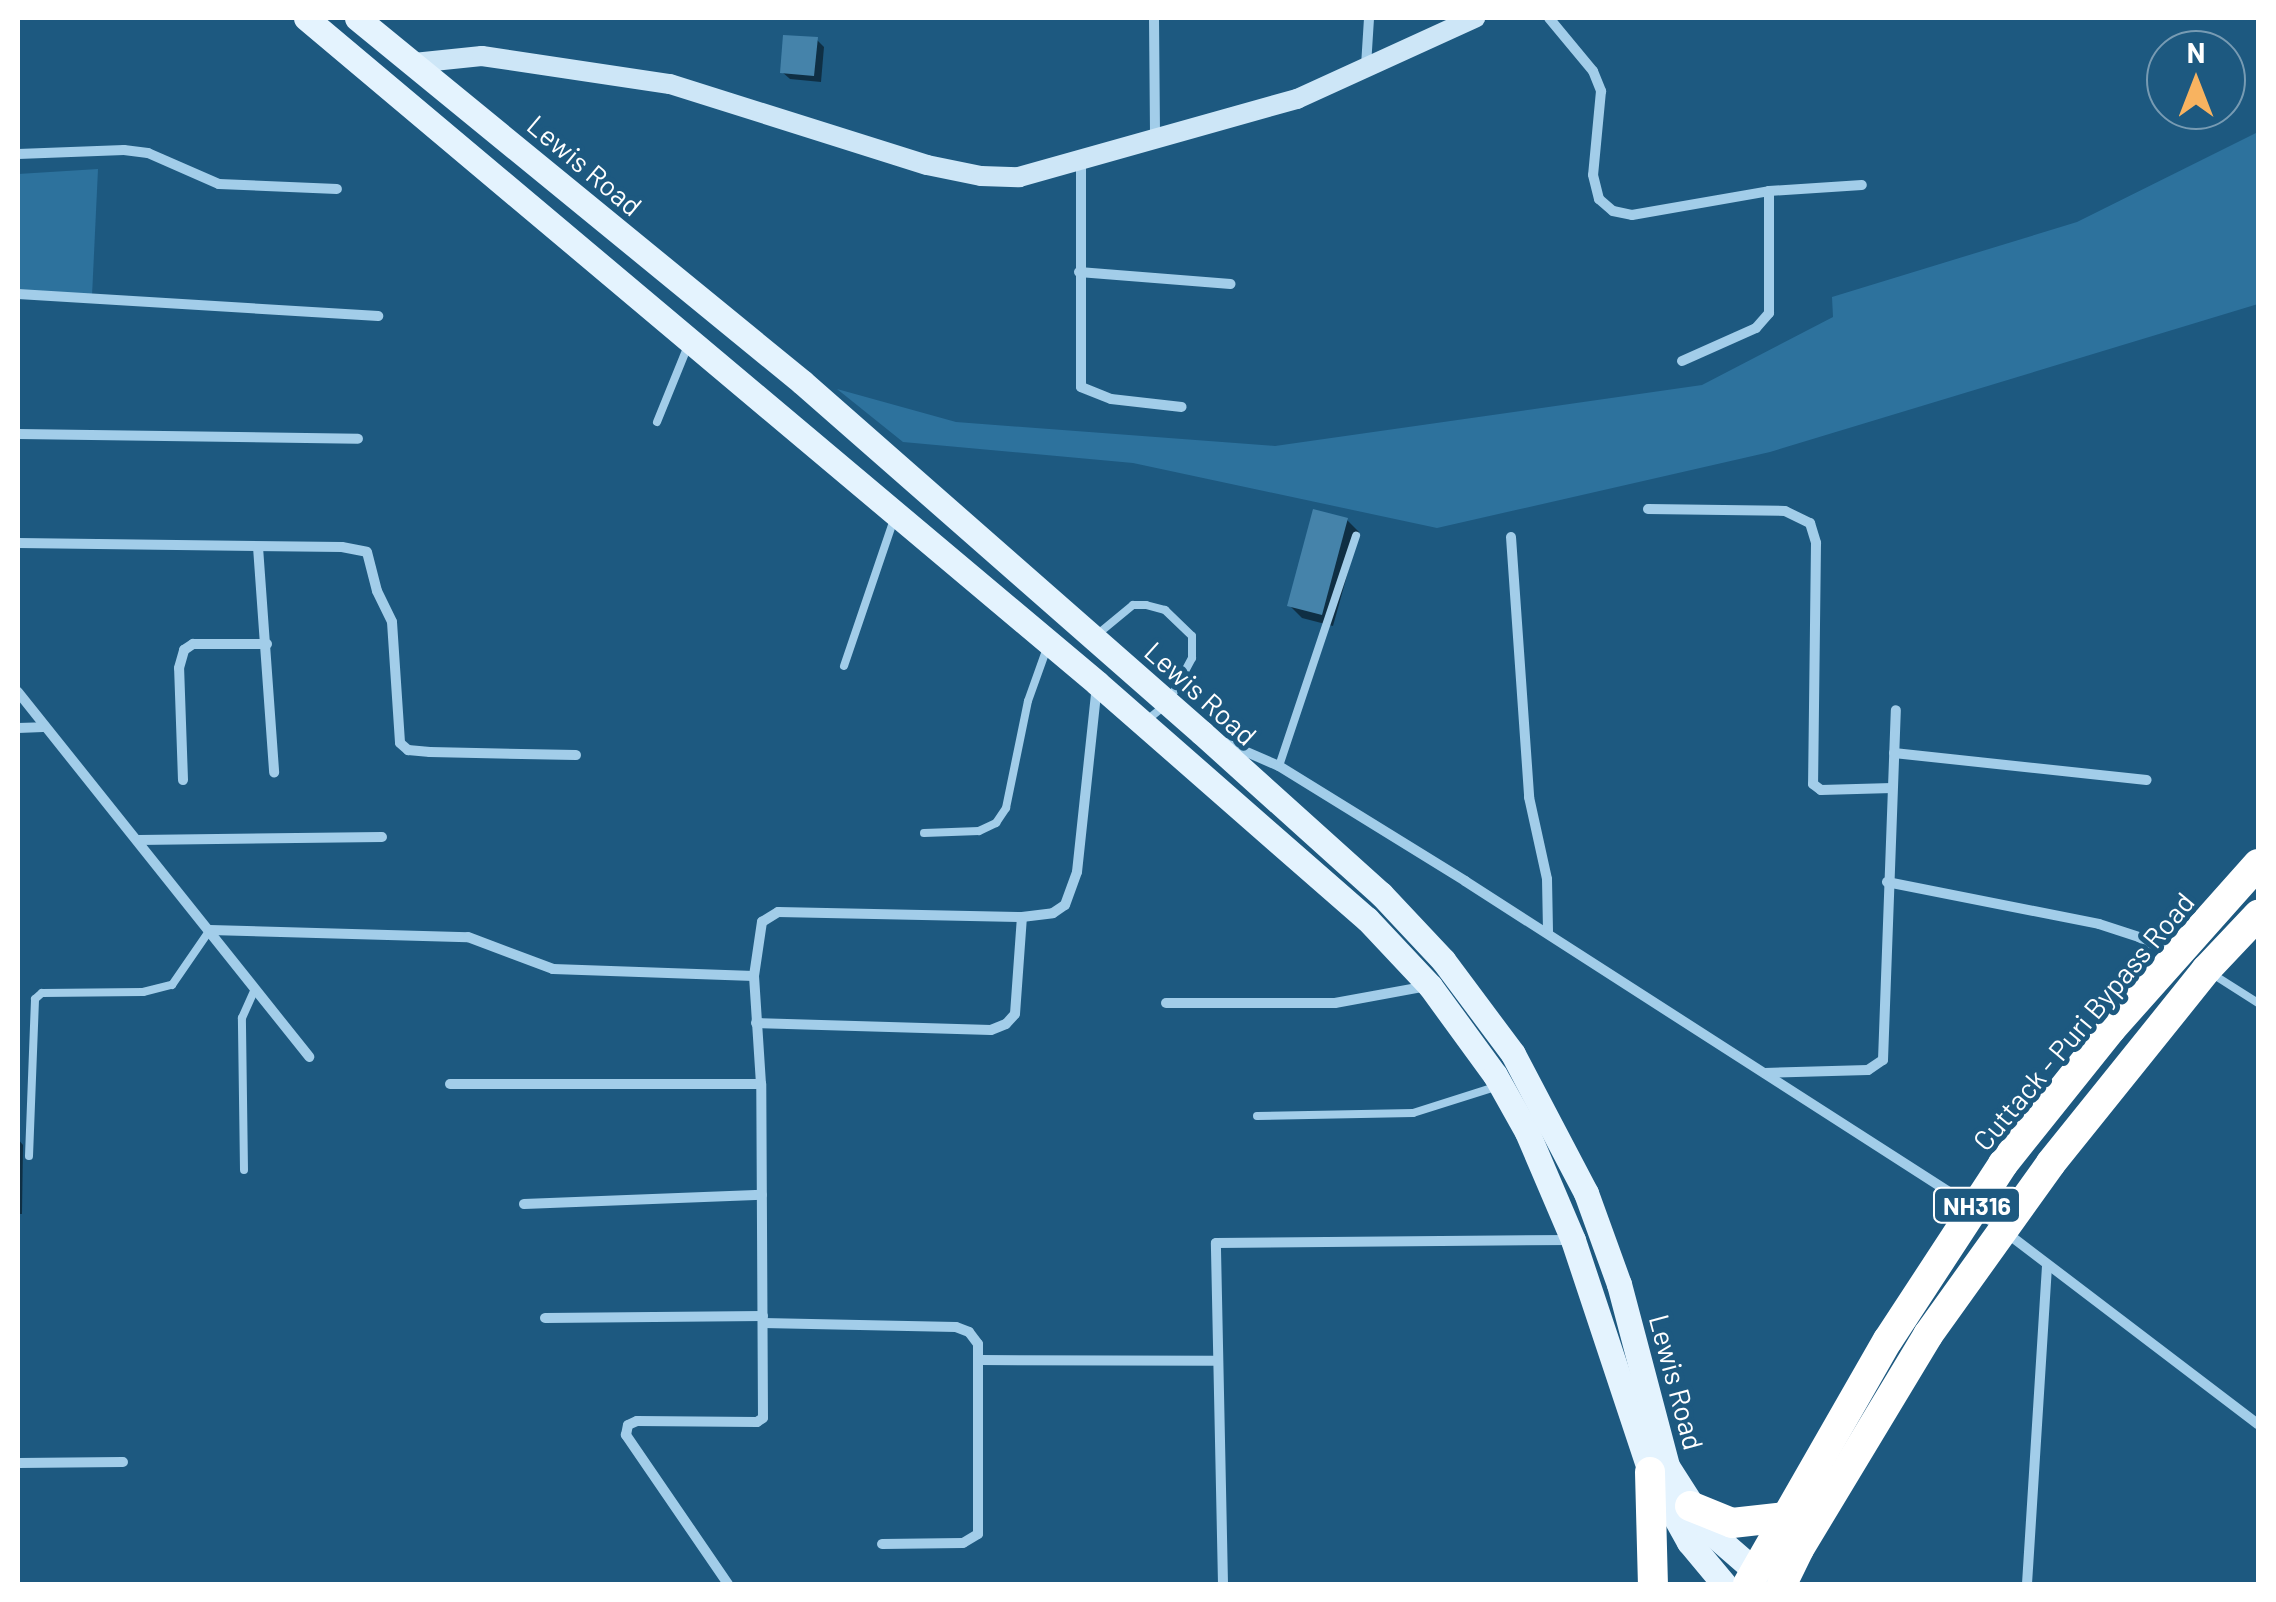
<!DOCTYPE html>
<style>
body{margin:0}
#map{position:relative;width:2276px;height:1602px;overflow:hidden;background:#1d5980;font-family:Barlow,sans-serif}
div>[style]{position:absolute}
.green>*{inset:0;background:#2d729d}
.shadow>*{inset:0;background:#0007}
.building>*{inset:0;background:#4583aa}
.lane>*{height:8px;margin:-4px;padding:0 4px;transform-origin:4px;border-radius:4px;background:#a2cde9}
.street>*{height:10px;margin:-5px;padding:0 5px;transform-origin:5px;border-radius:5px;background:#a2cde9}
.secondary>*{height:20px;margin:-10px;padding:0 10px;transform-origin:10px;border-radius:10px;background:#cde6f7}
.primary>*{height:25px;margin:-12.5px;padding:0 12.5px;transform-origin:12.5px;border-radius:12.5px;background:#e4f3fe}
.highway>*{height:30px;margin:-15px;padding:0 15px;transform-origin:15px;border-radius:15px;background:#fff}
span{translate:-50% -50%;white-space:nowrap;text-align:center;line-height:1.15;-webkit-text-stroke:10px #1d5980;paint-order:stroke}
.shield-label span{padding:2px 8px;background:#1d5980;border:2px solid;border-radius:8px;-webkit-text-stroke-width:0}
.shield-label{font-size:25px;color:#fff;font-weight:700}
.street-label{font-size:28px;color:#fff}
.frame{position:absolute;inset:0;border:20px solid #fff;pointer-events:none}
.north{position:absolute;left:2146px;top:30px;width:100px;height:100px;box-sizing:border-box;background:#1d5980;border:2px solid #779bb3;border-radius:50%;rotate:0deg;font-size:28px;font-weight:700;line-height:40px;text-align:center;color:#fff}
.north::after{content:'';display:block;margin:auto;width:35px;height:45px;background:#f8b360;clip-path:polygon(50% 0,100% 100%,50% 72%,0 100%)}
</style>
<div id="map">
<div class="green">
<i style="clip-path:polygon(2258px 132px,2258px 304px,1770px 452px,1437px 528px,1133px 463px,903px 442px,837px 389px,956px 422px,1275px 446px,1702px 385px,1833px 317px,1832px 297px,2077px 222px)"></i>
<i style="clip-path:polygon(98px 169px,92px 296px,18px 293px,18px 174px)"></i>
</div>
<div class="shadow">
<i style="clip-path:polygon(817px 40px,824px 47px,821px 82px,790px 79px,782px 72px)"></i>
<i style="clip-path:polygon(1347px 520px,1359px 532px,1333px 626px,1302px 618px,1290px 606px)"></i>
<i style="clip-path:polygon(18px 1139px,23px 1145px,22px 1214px,18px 1214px)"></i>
</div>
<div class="building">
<i style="clip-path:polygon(783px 35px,818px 37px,814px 76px,780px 73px)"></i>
<i style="clip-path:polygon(1313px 509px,1348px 518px,1322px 615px,1287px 606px)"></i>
</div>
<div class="lane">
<i style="left:657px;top:422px;width:80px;rotate:-67.9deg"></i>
<i style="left:1099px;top:633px;width:44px;rotate:-39.5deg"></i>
<i style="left:1133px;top:605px;width:13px"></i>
<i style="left:1146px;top:605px;width:20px;rotate:15deg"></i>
<i style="left:1165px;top:610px;width:37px;rotate:44deg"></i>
<i style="left:1192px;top:636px;width:22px;rotate:90deg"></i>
<i style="left:1192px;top:658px;width:51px;rotate:118.1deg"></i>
<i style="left:1168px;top:703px;width:28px;rotate:141deg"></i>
<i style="left:844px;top:666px;width:155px;rotate:-71.2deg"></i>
<i style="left:1279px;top:766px;width:243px;rotate:-71.5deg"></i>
<i style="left:924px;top:833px;width:55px;rotate:-2.1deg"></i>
<i style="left:979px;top:831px;width:19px;rotate:-25deg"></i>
<i style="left:996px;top:823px;width:18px;rotate:-56deg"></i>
<i style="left:1006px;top:808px;width:109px;rotate:-78.4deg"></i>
<i style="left:1028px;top:701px;width:59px;rotate:-70.3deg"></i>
<i style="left:2214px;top:975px;width:52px;rotate:32.5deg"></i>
<i style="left:1257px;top:1116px;width:156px;rotate:-1.1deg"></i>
<i style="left:1413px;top:1113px;width:89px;rotate:-17.6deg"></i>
<i style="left:29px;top:1156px;width:157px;rotate:-87.8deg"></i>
<i style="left:35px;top:999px;width:9px;rotate:-41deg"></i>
<i style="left:42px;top:993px;width:101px;rotate:-0.6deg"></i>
<i style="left:143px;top:992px;width:30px;rotate:-14deg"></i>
<i style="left:172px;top:985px;width:67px;rotate:-55.4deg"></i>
<i style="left:244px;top:1170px;width:152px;rotate:-90.8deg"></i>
<i style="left:242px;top:1018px;width:30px;rotate:-66deg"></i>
</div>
<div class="street">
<i style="left:1154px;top:18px;width:119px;rotate:89.5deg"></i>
<i style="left:1549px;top:18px;width:69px;rotate:50.3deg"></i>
<i style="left:1593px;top:71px;width:22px;rotate:68deg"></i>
<i style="left:1601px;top:91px;width:84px;rotate:95.4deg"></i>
<i style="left:1593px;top:175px;width:25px;rotate:76deg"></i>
<i style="left:1599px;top:199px;width:18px;rotate:41deg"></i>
<i style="left:1613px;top:211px;width:19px;rotate:12deg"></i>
<i style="left:1632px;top:215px;width:139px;rotate:-9.9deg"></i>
<i style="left:1769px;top:191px;width:93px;rotate:-3.7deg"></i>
<i style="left:1366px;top:66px;width:48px;rotate:-86.4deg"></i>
<i style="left:18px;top:154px;width:106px;rotate:-2.2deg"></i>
<i style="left:124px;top:150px;width:24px;rotate:7deg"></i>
<i style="left:148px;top:153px;width:77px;rotate:23.6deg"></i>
<i style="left:219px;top:184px;width:118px;rotate:2.4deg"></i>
<i style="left:1081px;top:160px;width:227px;rotate:90deg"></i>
<i style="left:1081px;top:387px;width:32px;rotate:22deg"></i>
<i style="left:1111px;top:399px;width:71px;rotate:6.4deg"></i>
<i style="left:1079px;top:272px;width:152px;rotate:4.5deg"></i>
<i style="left:18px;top:294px;width:361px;rotate:3.5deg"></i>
<i style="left:1682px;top:361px;width:81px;rotate:-24deg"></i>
<i style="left:1756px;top:328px;width:20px;rotate:-49deg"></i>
<i style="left:1769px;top:313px;width:122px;rotate:-90deg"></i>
<i style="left:18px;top:434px;width:340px;rotate:0.8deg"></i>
<i style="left:1648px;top:509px;width:137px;rotate:0.8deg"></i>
<i style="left:1785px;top:511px;width:28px;rotate:26deg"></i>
<i style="left:1810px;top:523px;width:21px;rotate:73deg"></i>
<i style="left:1816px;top:543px;width:241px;rotate:90.7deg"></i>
<i style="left:1813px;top:784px;width:10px;rotate:37deg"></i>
<i style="left:1821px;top:790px;width:71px;rotate:-1.6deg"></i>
<i style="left:1511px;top:537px;width:261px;rotate:86deg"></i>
<i style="left:1529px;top:797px;width:84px;rotate:77.6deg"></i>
<i style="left:1547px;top:879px;width:53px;rotate:88.9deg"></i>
<i style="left:18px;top:543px;width:324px;rotate:0.7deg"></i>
<i style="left:342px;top:547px;width:25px;rotate:11deg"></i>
<i style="left:367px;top:552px;width:40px;rotate:75.6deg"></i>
<i style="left:377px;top:591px;width:34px;rotate:64deg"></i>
<i style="left:392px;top:622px;width:121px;rotate:86.2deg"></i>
<i style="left:400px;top:743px;width:11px;rotate:41deg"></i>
<i style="left:408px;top:750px;width:22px;rotate:5deg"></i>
<i style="left:430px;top:752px;width:146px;rotate:1.2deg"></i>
<i style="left:258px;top:547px;width:226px;rotate:85.9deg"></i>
<i style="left:18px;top:692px;width:467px;rotate:51.4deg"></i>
<i style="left:18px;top:728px;width:25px;rotate:-2deg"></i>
<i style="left:1226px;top:743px;width:58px;rotate:23.5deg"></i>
<i style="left:1279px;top:766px;width:219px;rotate:31.7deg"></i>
<i style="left:1465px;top:881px;width:605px;rotate:32.72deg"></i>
<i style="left:1974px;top:1208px;width:357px;rotate:37.3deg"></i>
<i style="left:1894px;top:753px;width:254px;rotate:6.1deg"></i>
<i style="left:183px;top:780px;width:112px;rotate:-92deg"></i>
<i style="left:179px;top:668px;width:19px;rotate:-74deg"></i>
<i style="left:184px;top:650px;width:11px;rotate:-34deg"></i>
<i style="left:193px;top:644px;width:74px"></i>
<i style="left:138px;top:840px;width:244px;rotate:-0.7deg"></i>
<i style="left:1887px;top:882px;width:216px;rotate:11.2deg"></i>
<i style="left:2099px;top:924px;width:42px;rotate:18deg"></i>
<i style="left:2139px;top:937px;width:36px;rotate:28deg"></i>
<i style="left:210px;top:930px;width:258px;rotate:1.6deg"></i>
<i style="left:468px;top:937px;width:91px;rotate:20.6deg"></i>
<i style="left:553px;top:969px;width:201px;rotate:2deg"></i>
<i style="left:1166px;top:1003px;width:169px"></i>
<i style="left:1335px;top:1003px;width:95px;rotate:-10.4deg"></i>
<i style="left:756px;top:1023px;width:235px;rotate:1.7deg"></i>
<i style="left:991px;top:1030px;width:16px;rotate:-22deg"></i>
<i style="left:1006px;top:1024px;width:13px;rotate:-48deg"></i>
<i style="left:1015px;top:1014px;width:97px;rotate:-85.9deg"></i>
<i style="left:1765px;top:1073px;width:103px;rotate:-1.7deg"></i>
<i style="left:1868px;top:1070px;width:18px;rotate:-34deg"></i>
<i style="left:1883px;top:1060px;width:350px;rotate:-87.9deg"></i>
<i style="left:450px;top:1084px;width:311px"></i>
<i style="left:524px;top:1204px;width:238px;rotate:-2.2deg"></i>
<i style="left:545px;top:1318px;width:218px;rotate:-0.5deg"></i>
<i style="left:763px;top:1323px;width:193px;rotate:1.2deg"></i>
<i style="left:956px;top:1327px;width:14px;rotate:21deg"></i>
<i style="left:969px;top:1332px;width:15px;rotate:53deg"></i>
<i style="left:978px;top:1344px;width:190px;rotate:90deg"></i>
<i style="left:978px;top:1534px;width:17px;rotate:149deg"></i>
<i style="left:963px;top:1543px;width:81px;rotate:179.3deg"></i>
<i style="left:980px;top:1360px;width:236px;rotate:0.2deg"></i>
<i style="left:18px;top:1463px;width:105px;rotate:-0.5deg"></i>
<i style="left:728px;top:1584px;width:181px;rotate:-124.4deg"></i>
<i style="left:626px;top:1435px;width:10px;rotate:-79deg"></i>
<i style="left:628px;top:1425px;width:10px;rotate:-24deg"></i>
<i style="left:637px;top:1421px;width:120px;rotate:0.5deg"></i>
<i style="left:757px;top:1422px;width:7px;rotate:-34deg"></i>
<i style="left:763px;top:1418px;width:334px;rotate:-90.3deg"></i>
<i style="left:761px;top:1084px;width:108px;rotate:-93.7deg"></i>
<i style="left:754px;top:976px;width:55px;rotate:-81.6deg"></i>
<i style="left:762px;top:922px;width:19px;rotate:-32deg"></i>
<i style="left:778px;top:912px;width:244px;rotate:1.2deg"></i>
<i style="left:1022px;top:917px;width:31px;rotate:-7deg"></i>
<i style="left:1053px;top:913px;width:14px;rotate:-34deg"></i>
<i style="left:1065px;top:905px;width:35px;rotate:-70deg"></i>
<i style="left:1077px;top:872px;width:189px;rotate:-83.9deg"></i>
<i style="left:1223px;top:1584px;width:341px;rotate:-91.2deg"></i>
<i style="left:1216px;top:1243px;width:357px;rotate:-0.5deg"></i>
<i style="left:2027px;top:1584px;width:319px;rotate:-86.4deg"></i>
</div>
<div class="secondary">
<i style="left:414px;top:63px;width:68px;rotate:-5.9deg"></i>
<i style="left:482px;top:56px;width:190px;rotate:8.5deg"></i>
<i style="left:670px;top:84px;width:269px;rotate:17.5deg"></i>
<i style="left:927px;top:165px;width:55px;rotate:11.5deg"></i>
<i style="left:981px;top:176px;width:38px;rotate:2deg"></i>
<i style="left:1019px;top:177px;width:289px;rotate:-15.7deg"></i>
<i style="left:1297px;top:99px;width:196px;rotate:-24.5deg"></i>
</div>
<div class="primary">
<i style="left:306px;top:18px;width:1033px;rotate:40.05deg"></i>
<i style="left:1097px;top:683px;width:359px;rotate:41.2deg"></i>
<i style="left:1367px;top:919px;width:92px;rotate:46.8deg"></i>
<i style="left:1430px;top:986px;width:110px;rotate:53.9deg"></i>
<i style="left:1495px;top:1075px;width:65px;rotate:60.7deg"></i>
<i style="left:1527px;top:1132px;width:117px;rotate:66.9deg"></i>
<i style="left:1573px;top:1240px;width:244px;rotate:71.6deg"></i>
<i style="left:1650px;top:1472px;width:80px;rotate:60.9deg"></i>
<i style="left:1689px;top:1542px;width:55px;rotate:50.2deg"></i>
<i style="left:357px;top:18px;width:575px;rotate:39.28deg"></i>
<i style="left:802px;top:382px;width:532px;rotate:41.27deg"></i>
<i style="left:1202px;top:733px;width:241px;rotate:42deg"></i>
<i style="left:1381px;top:894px;width:91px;rotate:46.8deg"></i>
<i style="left:1443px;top:960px;width:117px;rotate:53.3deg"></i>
<i style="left:1513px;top:1054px;width:157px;rotate:62.3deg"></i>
<i style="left:1586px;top:1193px;width:97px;rotate:70.1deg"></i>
<i style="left:1619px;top:1284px;width:188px;rotate:75.2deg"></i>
<i style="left:1667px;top:1466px;width:76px;rotate:57.4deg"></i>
<i style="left:1708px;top:1530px;width:79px;rotate:40.9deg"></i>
</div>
<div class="highway">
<i style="left:1650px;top:1472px;width:112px;rotate:88.5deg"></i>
<i style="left:1690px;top:1506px;width:45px;rotate:22deg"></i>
<i style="left:1732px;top:1523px;width:53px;rotate:-6.5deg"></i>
<i style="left:1748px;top:1584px;width:281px;rotate:-60.2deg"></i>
<i style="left:1888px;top:1340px;width:210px;rotate:-56.8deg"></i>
<i style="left:2003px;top:1164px;width:173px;rotate:-51.3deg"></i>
<i style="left:2111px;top:1029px;width:221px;rotate:-48.3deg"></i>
<i style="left:1782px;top:1584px;width:39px;rotate:-64deg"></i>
<i style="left:1799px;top:1549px;width:250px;rotate:-58.9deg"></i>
<i style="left:1928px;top:1335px;width:211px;rotate:-54.4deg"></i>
<i style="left:2051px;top:1163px;width:248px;rotate:-51.2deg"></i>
<i style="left:2206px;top:970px;width:76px;rotate:-46.6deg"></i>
</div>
<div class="shield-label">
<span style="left:1977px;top:1205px">NH316</span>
</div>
<div class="street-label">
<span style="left:585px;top:165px;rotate:40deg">Lewis Road</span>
<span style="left:1201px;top:693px;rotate:42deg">Lewis Road</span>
<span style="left:2083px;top:1021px;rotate:-50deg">Cuttack - Puri Bypass Road</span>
<span style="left:1677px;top:1382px;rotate:75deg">Lewis Road</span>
</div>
<div class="frame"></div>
<div class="north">N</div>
</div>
